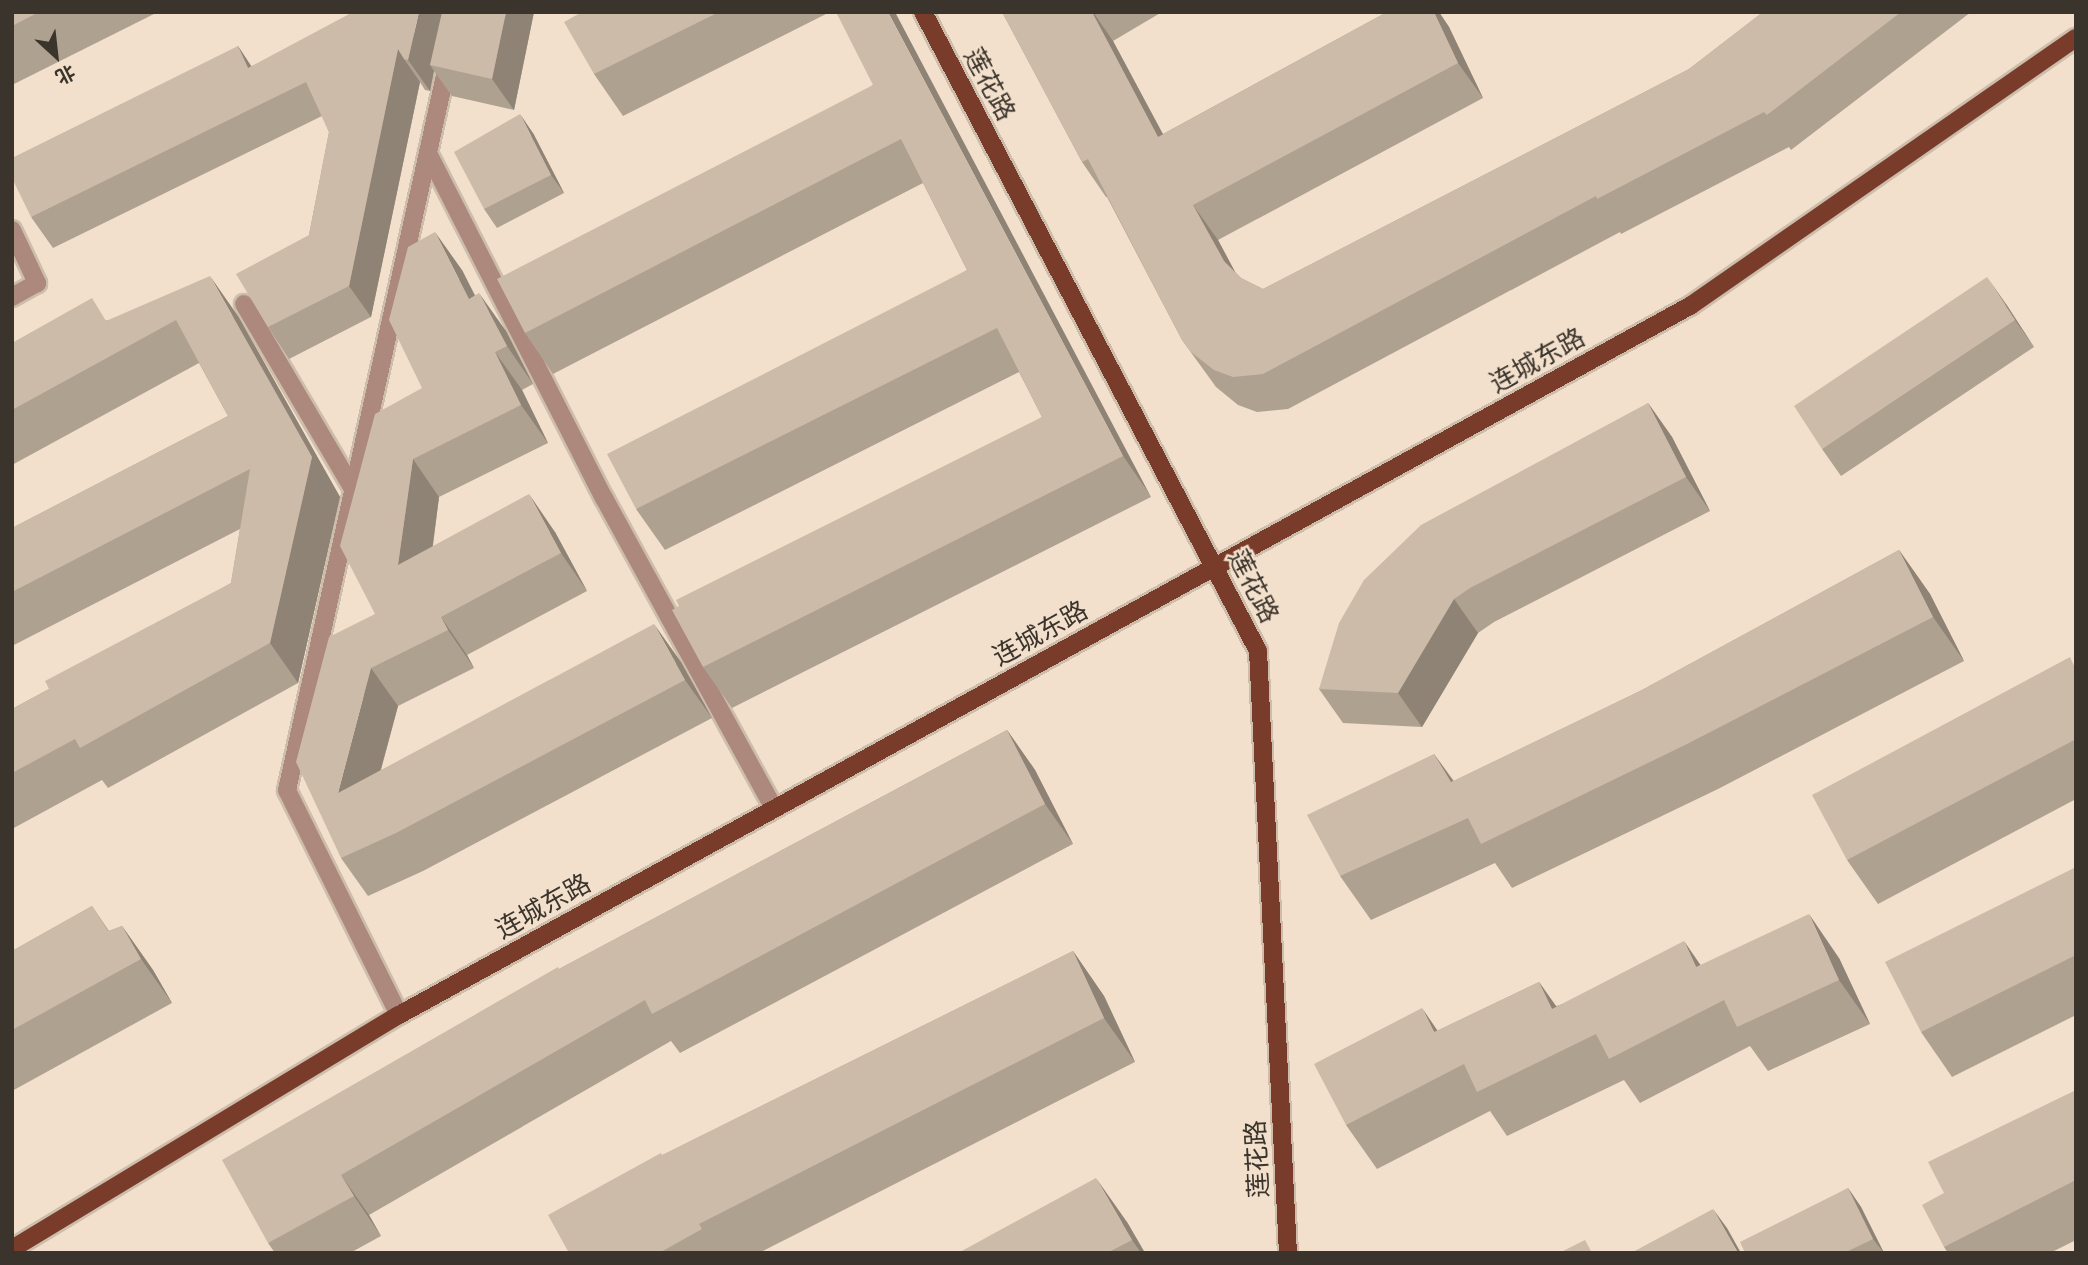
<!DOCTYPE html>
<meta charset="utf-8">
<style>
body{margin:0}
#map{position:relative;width:2088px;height:1265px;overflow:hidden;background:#f2e0cc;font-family:Mulish,"Noto Sans SC",sans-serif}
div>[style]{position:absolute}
.roads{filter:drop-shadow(2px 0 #cdbeac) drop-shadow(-2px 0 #cdbeac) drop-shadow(0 2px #cdbeac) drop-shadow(0 -2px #cdbeac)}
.minor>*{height:18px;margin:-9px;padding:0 9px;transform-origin:9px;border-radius:9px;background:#ad887d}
.major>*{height:18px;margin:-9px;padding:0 9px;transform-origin:9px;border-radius:9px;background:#7a3c2a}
.wall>*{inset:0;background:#afa190}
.shaded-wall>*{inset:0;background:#8f8376}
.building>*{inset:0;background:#ccbba8}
span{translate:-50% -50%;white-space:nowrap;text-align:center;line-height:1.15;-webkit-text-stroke:5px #f2e0cc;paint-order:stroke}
.street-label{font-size:26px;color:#3b342c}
.frame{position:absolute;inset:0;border:14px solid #3b342c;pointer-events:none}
.north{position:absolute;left:21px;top:21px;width:70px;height:70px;-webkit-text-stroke:5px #f2e0cc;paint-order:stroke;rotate:153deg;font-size:19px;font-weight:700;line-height:28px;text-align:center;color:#3b342c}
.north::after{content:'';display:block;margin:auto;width:24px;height:32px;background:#3b342c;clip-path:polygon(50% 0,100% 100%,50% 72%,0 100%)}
</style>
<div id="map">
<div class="roads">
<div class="minor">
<i style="left:428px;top:153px;width:387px;rotate:63deg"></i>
<i style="left:604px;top:498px;width:354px;rotate:61.3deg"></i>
<i style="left:12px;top:230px;width:59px;rotate:64.7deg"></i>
<i style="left:37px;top:283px;width:29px;rotate:151deg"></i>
<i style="left:244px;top:304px;width:215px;rotate:59.5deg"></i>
<i style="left:399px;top:1015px;width:251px;rotate:-116.5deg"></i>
<i style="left:287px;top:790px;width:797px;rotate:-77.53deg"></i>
</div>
<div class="major">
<i style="left:923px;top:12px;width:721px;rotate:62.33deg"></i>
<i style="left:1258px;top:651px;width:603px;rotate:87.15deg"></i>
<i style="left:12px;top:1249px;width:452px;rotate:-31.2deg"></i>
<i style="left:399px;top:1015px;width:1473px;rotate:-28.78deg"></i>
<i style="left:1690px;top:306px;width:470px;rotate:-34.8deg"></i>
</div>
</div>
<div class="wall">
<i style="clip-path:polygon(12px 12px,158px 12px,12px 85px)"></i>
<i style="clip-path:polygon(534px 12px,514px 110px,452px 96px,434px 71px,430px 91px,425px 90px,420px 82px,371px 317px,289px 359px,268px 327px,309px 235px,329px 132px,322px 116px,53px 248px,31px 217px,238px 46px,251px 66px)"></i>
<i style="clip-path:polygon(582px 12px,830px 12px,623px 116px,594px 74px)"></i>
<i style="clip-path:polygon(1002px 12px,1162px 12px,1113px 41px,1163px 134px,1387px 12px,1439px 12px,1449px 27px,1483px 98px,1218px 240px,1235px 272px,1241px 278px,1263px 289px,1689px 69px,1763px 12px,1971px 12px,1791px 150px,1789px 147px,1621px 234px,1620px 232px,1288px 409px,1257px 412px,1238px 405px,1216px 387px,1182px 340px,1107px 197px,1106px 197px,1082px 162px)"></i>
<i style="clip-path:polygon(873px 85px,1151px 497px,732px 708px,703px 667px,1042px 417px,1019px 372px,665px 550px,636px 509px,967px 270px,923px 183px,553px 374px,525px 333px)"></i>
<i style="clip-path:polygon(533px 133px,564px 193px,497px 228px,484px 209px)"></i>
<i style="clip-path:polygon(462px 270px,475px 295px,506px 331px,533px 384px,522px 390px,548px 443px,439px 497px,433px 546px,555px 532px,587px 591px,467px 655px,474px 668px,398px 706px,381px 770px,681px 662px,712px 718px,423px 871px,368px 896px,341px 858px,375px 614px,422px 388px)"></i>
<i style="clip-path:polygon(2006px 304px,2034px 347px,1841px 476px,1822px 449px)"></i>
<i style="clip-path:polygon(238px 316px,340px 497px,298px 683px,108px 788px,102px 780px,12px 829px,12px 709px,49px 689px,231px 583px,240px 529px,12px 646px,12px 528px,228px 416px,199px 363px,12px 465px,12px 343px,108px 320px)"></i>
<i style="clip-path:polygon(1648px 403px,1672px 437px,1710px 511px,1494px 622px,1478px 633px,1422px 727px,1343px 723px,1319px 689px)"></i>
<i style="clip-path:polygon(1899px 550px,1930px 594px,1964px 661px,1718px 789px,1512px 888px,1495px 863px,1371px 920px,1340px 876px,1434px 754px,1454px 781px,1642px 690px)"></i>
<i style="clip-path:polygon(2076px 666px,2076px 799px,1878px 904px,1847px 860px)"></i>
<i style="clip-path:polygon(1007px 730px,1035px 770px,1073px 844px,680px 1053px,671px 1041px,369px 1215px,381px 1236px,350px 1253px,275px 1253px,268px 1243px,559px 969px)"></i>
<i style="clip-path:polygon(2076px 867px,2076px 1015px,1952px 1077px,1921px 1032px)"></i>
<i style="clip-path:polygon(92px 906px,109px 931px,122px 926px,153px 970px,172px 1003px,12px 1091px,12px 951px)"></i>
<i style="clip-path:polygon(1073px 951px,1104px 996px,1135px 1062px,759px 1253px,569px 1253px,663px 1155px)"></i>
<i style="clip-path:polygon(1839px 958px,1870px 1024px,1768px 1071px,1750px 1046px,1640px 1103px,1624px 1080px,1507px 1136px,1490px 1111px,1377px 1169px,1346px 1125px,1437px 1031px,1539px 982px,1556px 1006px,1700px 965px)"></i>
<i style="clip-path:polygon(2076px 1090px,2076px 1240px,2050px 1253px,1948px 1253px,1944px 1247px,1944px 1193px)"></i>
<i style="clip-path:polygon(1848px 1188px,1861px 1207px,1884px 1253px,1745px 1253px)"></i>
<i style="clip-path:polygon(1127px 1222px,1145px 1253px,958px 1253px)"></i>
</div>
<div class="shaded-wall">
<i style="clip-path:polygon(419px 12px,447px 12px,430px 65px,434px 71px,430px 91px,408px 60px)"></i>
<i style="clip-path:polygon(506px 12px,534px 12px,514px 110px,492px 79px)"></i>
<i style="clip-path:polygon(888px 12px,895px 12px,1151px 497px,1123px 456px)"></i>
<i style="clip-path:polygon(1092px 12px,1093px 12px,1113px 41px,1183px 172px,1158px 137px)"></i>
<i style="clip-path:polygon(1434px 12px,1439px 12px,1449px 27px,1483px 98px,1458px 63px)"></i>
<i style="clip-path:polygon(238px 46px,259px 78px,248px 68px)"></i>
<i style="clip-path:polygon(398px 49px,404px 59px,420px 82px,371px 317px,349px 286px)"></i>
<i style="clip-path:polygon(520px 114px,533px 133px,564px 193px,551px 175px)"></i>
<i style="clip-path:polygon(1193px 205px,1218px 240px,1248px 296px,1224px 261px)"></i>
<i style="clip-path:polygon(435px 232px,462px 270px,495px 337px,469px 299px)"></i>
<i style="clip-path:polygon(210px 276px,238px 316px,340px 497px,298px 683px,270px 643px,312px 457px)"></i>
<i style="clip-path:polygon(1987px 277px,2006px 304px,2034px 347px,2015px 320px)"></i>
<i style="clip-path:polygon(479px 293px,506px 331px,533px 384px,507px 346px)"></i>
<i style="clip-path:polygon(495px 352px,522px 390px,548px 443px,521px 405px)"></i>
<i style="clip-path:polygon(1648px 403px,1672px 437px,1710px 511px,1686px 477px)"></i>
<i style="clip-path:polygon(413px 459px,439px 497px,425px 603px,398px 565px)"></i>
<i style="clip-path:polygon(529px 494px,555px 532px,587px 591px,561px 553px)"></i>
<i style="clip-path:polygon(1899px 550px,1930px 594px,1964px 661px,1933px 617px)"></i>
<i style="clip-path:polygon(1454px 599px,1478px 633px,1422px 727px,1398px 693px)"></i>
<i style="clip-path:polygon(441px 617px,467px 655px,474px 668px,448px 630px)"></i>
<i style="clip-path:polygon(654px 624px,681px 662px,712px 718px,685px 680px)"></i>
<i style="clip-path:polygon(371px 668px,398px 706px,364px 831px,338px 793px)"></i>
<i style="clip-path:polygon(1007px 730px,1035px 770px,1073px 844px,1045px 804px)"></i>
<i style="clip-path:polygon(1434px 754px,1465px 798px,1451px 782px)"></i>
<i style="clip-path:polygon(1809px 914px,1839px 958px,1870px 1024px,1839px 980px)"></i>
<i style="clip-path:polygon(122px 926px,153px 970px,172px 1003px,141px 959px)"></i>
<i style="clip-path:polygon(1684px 941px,1715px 986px,1696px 967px)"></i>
<i style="clip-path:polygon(1073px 951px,1104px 996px,1135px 1062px,1104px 1018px)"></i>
<i style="clip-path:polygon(1539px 982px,1570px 1026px,1552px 1009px)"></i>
<i style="clip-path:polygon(1422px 1008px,1453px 1053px,1434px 1032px)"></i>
<i style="clip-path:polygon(341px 1175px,369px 1215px,381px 1236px,354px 1196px)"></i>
<i style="clip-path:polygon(1096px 1178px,1127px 1222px,1145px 1253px,1141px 1253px,1132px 1240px)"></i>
<i style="clip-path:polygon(1848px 1188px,1861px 1207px,1884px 1253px,1873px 1239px)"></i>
<i style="clip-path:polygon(1713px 1209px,1727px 1228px,1741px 1253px,1738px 1253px)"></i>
</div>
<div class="building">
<i style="clip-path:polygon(12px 12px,39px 12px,12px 26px)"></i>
<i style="clip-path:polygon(353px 12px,419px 12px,408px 60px,404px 59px,398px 49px,349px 286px,268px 327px,236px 274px,309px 235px,329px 132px,306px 82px,31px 217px,12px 178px,12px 158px,238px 46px,248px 68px)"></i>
<i style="clip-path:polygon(442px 12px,506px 12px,492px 79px,430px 65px)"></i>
<i style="clip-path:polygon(582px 12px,719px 12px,594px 74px,564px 22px)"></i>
<i style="clip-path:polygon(836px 12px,888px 12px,1123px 456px,703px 667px,672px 610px,679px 606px,676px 600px,1042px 417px,997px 328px,636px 509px,607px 454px,967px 270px,901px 139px,525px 333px,497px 279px,873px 85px)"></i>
<i style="clip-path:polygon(1002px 12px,1092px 12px,1158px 137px,1387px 12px,1434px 12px,1458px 63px,1193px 205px,1224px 261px,1241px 278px,1263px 289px,1689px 69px,1763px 12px,1901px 12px,1767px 115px,1764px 112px,1597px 199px,1596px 196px,1263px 374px,1233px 377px,1214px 370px,1191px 352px,1182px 340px,1088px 159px,1082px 162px)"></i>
<i style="clip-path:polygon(520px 114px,551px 175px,484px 209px,454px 152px)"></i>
<i style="clip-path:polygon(435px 232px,469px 299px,479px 293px,507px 346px,495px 352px,521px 405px,413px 459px,398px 565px,529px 494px,561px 553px,441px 617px,448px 630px,371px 668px,338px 793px,654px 624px,685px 680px,396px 833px,341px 858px,296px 762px,329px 637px,375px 614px,340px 546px,375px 414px,422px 388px,389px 320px,408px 247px)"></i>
<i style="clip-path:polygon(210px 276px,312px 457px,270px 643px,80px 748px,75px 739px,12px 773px,12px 709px,49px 689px,45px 681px,231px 583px,250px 469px,12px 592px,12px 528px,228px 416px,176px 320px,12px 410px,12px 343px,92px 298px,106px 321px)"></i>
<i style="clip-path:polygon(1987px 277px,2015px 320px,1822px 449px,1794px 406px)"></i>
<i style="clip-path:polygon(1648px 403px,1686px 477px,1470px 588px,1454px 599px,1398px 693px,1319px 689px,1339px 623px,1364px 580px,1421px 525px)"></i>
<i style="clip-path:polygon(1899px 550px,1933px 617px,1687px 744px,1481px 844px,1468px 818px,1340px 876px,1307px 815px,1434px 754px,1451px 782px,1642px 690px)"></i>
<i style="clip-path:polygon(2070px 657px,2076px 670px,2076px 739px,1847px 860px,1812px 795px)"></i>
<i style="clip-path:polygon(1007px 730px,1045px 804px,652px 1014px,645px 1000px,341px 1175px,354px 1196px,268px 1243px,222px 1160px,558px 967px,559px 969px)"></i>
<i style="clip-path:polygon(2076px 867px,2076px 955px,1921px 1032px,1885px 962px)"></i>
<i style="clip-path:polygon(92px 906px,108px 931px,122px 926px,141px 959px,12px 1030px,12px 951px)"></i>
<i style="clip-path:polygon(1809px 914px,1839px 980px,1737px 1027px,1724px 1000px,1609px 1059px,1596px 1034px,1477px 1092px,1464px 1064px,1346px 1125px,1314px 1064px,1422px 1008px,1434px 1032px,1539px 982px,1552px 1009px,1684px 941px,1696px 967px)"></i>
<i style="clip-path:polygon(1073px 951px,1104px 1018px,699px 1224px,702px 1229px,659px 1253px,569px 1253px,548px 1215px,661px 1153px,662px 1155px)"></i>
<i style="clip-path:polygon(2076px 1090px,2076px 1180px,1944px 1247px,1922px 1205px,1944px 1193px,1928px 1162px)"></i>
<i style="clip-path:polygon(1096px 1178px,1132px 1240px,1107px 1253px,958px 1253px)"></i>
<i style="clip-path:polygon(1848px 1188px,1873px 1239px,1844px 1253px,1745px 1253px,1740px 1242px)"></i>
<i style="clip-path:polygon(1713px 1209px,1738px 1253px,1631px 1253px)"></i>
<i style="clip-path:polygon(1585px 1240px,1592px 1253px,1559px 1253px)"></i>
</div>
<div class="street-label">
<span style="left:990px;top:84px;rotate:62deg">莲花路</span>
<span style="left:1537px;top:360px;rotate:-29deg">连城东路</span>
<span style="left:1254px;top:586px;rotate:63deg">莲花路</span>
<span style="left:1040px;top:633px;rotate:-29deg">连城东路</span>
<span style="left:543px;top:906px;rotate:-29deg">连城东路</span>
<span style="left:1257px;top:1159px;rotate:-93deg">莲花路</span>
</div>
<div class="frame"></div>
<div class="north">北</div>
</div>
